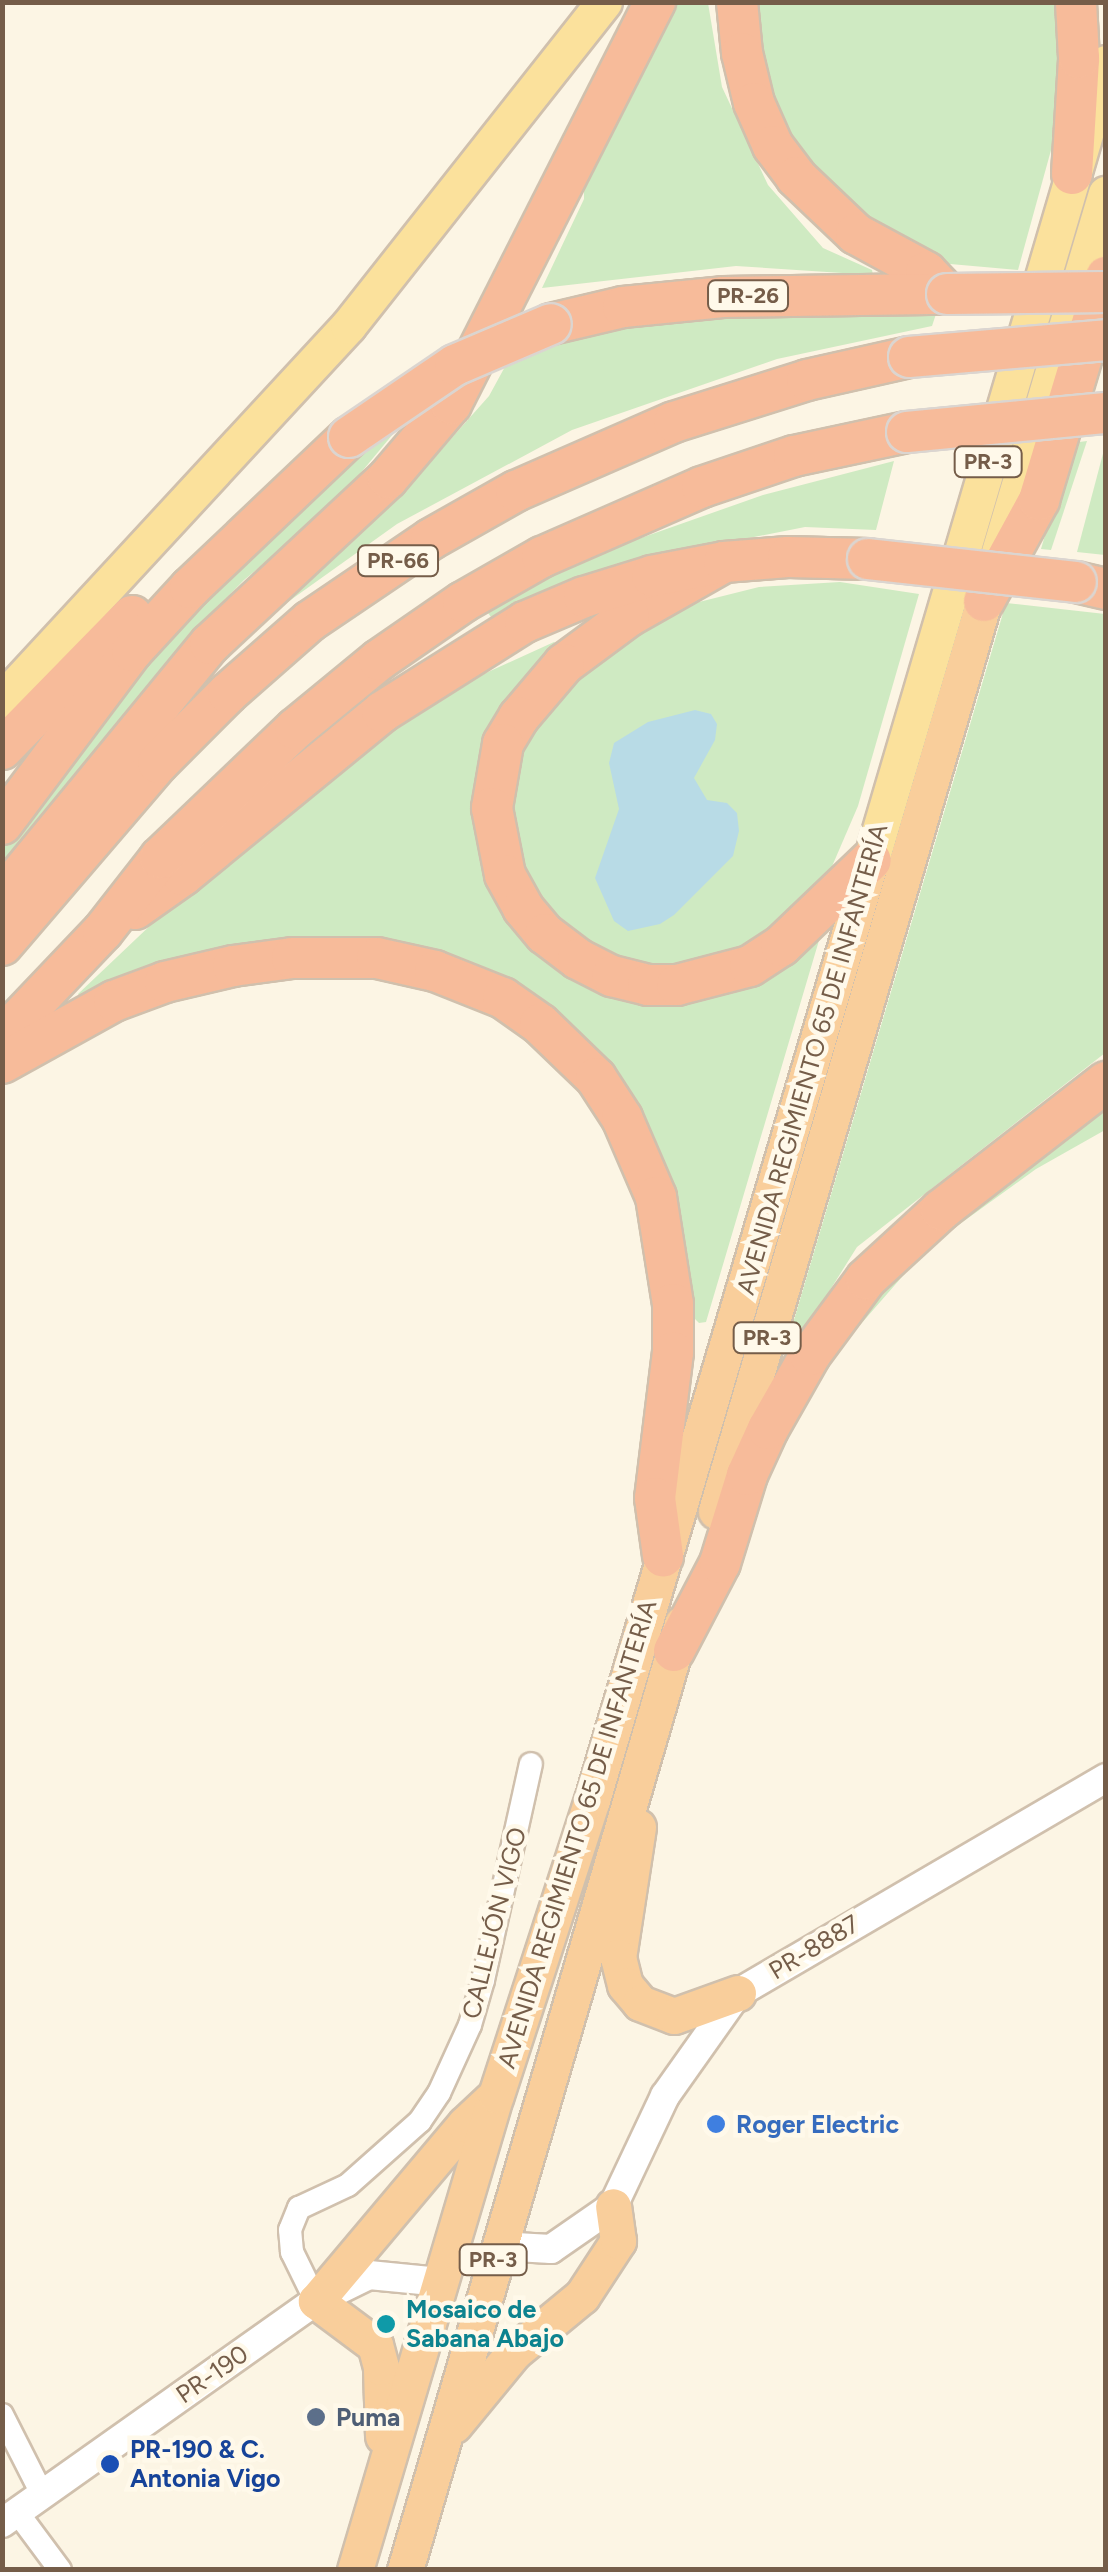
<!DOCTYPE html>
<meta charset="utf-8">
<style>
body{margin:0}
#map{position:relative;width:1108px;height:2572px;overflow:hidden;background:#fcf5e4;font-family:Figtree,sans-serif}
div>[style]{position:absolute}
.green>*{inset:0;background:#cfeac2}
.water>*{inset:0;background:#b8dbe6}
.roads{filter:drop-shadow(2px 0 #d0c0ad) drop-shadow(-2px 0 #d0c0ad) drop-shadow(0 2px #d0c0ad) drop-shadow(0 -2px #d0c0ad)}
.minor>*{height:22px;margin:-11px;padding:0 11px;transform-origin:11px;border-radius:11px;background:#fff}
.tertiary>*{height:28px;margin:-14px;padding:0 14px;transform-origin:14px;border-radius:14px;background:#fff}
.primary>*{height:35px;margin:-17.5px;padding:0 17.5px;transform-origin:17.5px;border-radius:17.5px;background:#fbe19c}
.trunk>*{height:35px;margin:-17.5px;padding:0 17.5px;transform-origin:17.5px;border-radius:17.5px;background:#f9ce9b}
.motorway>*{height:40px;margin:-20px;padding:0 20px;transform-origin:20px;border-radius:20px;background:#f7bb9a}
.bridges{filter:drop-shadow(2px 0 #dbd5d0) drop-shadow(-2px 0 #dbd5d0) drop-shadow(0 2px #dbd5d0) drop-shadow(0 -2px #dbd5d0)}
.motorway-bridge>*{height:40px;margin:-20px;padding:0 20px;transform-origin:20px;border-radius:20px;background:#f7bb9a}
.dots>*{width:28px;height:28px;translate:-50% -50%;box-sizing:border-box;border:5px solid #fff9ea;border-radius:50%}
span{translate:-50% -50%;white-space:nowrap;text-align:center;line-height:1.15;-webkit-text-stroke:9px #fff9ea;paint-order:stroke}
.shield-label span{padding:2px 8px;background:#fff9ea;border:2px solid;border-radius:8px;-webkit-text-stroke-width:0}
.shield-label{font-size:22px;color:#755d49;font-weight:700}
.street-label{font-size:25px;color:#755d49}
.shop-label{font-size:25px;color:#366cbe;font-weight:700}
.left{translate:0 -50%;text-align:left}
.culture-label{font-size:25px;color:#0d838f;font-weight:700}
.service-label{font-size:25px;color:#4e5e75;font-weight:700}
.transit-label{font-size:25px;color:#164399;font-weight:700}
.frame{position:absolute;inset:0;border:5px solid #755d49;pointer-events:none}
</style>
<div id="map">
<div class="green">
<i style="clip-path:polygon(670px 2px,708px 3px,722px 87px,768px 185px,823px 248px,872px 270px,873px 275px,736px 266px,542px 288px,584px 199px,584px 178px)"></i>
<i style="clip-path:polygon(752px 3px,1059px 3px,1064px 26px,1056px 132px,1018px 270px,939px 263px,877px 233px,795px 148px,773px 102px,751px 18px)"></i>
<i style="clip-path:polygon(937px 311px,932px 326px,777px 359px,572px 430px,397px 524px,264px 619px,425px 468px,489px 396px,507px 363px,580px 336px,677px 318px)"></i>
<i style="clip-path:polygon(403px 422px,334px 505px,244px 580px,198px 627px,3px 863px,2px 839px,165px 633px,343px 467px)"></i>
<i style="clip-path:polygon(1087px 441px,1051px 550px,1041px 549px,1072px 443px)"></i>
<i style="clip-path:polygon(1105px 446px,1105px 555px,1077px 552px)"></i>
<i style="clip-path:polygon(894px 461px,876px 530px,805px 527px,699px 548px,590px 578px,491px 617px,488px 613px,526px 588px,621px 545px,763px 495px)"></i>
<i style="clip-path:polygon(840px 582px,919px 594px,858px 806px,827px 878px,735px 961px,638px 971px,561px 933px,509px 857px,513px 743px,590px 656px,691px 604px,759px 587px)"></i>
<i style="clip-path:polygon(1006px 603px,1105px 614px,1105px 1053px,857px 1247px,798px 1341px,788px 1340px)"></i>
<i style="clip-path:polygon(554px 642px,559px 645px,486px 746px,474px 787px,476px 828px,588px 983px,820px 937px,706px 1322px,699px 1323px,691px 1315px,653px 1151px,430px 953px,81px 999px,78px 994px,215px 864px,357px 750px,455px 687px)"></i>
<i style="clip-path:polygon(1105px 1099px,1105px 1130px,1036px 1169px,928px 1247px,840px 1348px,857px 1303px)"></i>
</div>
<div class="water">
<i style="clip-path:polygon(695px 710px,711px 714px,717px 724px,715px 740px,694px 778px,707px 800px,727px 803px,737px 813px,739px 831px,733px 856px,674px 915px,660px 924px,628px 931px,614px 921px,595px 878px,619px 809px,609px 763px,614px 743px,648px 722px)"></i>
</div>
<div class="roads">
<div class="minor">
<i style="left:316px;top:2301px;width:55px;rotate:-116.1deg"></i>
<i style="left:292px;top:2252px;width:22px;rotate:-95deg"></i>
<i style="left:290px;top:2230px;width:24px;rotate:-68deg"></i>
<i style="left:299px;top:2208px;width:54px;rotate:-25.1deg"></i>
<i style="left:348px;top:2185px;width:96px;rotate:-41.6deg"></i>
<i style="left:420px;top:2121px;width:34px;rotate:-56deg"></i>
<i style="left:439px;top:2093px;width:75px;rotate:-65.5deg"></i>
<i style="left:470px;top:2025px;width:47px;rotate:-73.9deg"></i>
<i style="left:483px;top:1980px;width:221px;rotate:-77.5deg"></i>
<i style="left:2px;top:2415px;width:89px;rotate:63.1deg"></i>
<i style="left:17px;top:2512px;width:72px;rotate:53.4deg"></i>
</div>
<div class="tertiary">
<i style="left:498px;top:2246px;width:53px;rotate:3.2deg"></i>
<i style="left:551px;top:2249px;width:75px;rotate:-34.7deg"></i>
<i style="left:613px;top:2206px;width:122px;rotate:-64.7deg"></i>
<i style="left:665px;top:2096px;width:126px;rotate:-54.7deg"></i>
<i style="left:738px;top:1993px;width:426px;rotate:-30.3deg"></i>
<i style="left:2px;top:2523px;width:385px;rotate:-35.3deg"></i>
<i style="left:316px;top:2301px;width:59px;rotate:-26.1deg"></i>
<i style="left:369px;top:2275px;width:71px;rotate:5.6deg"></i>
</div>
<div class="primary">
<i style="left:999px;top:552px;width:374px;rotate:-73.4deg"></i>
<i style="left:2px;top:700px;width:510px;rotate:-47.23deg"></i>
<i style="left:348px;top:326px;width:413px;rotate:-51.7deg"></i>
<i style="left:871px;top:860px;width:831px;rotate:-73.57deg"></i>
</div>
<div class="trunk">
<i style="left:716px;top:1511px;width:949px;rotate:-73.59deg"></i>
<i style="left:638px;top:1827px;width:132px;rotate:98.7deg"></i>
<i style="left:618px;top:1957px;width:29px;rotate:76deg"></i>
<i style="left:625px;top:1985px;width:23px;rotate:50deg"></i>
<i style="left:640px;top:2003px;width:36px;rotate:21deg"></i>
<i style="left:674px;top:2016px;width:68px;rotate:-19.8deg"></i>
<i style="left:454px;top:2425px;width:94px;rotate:-50.6deg"></i>
<i style="left:514px;top:2352px;width:88px;rotate:-39.5deg"></i>
<i style="left:582px;top:2296px;width:66px;rotate:-56.8deg"></i>
<i style="left:618px;top:2241px;width:35px;rotate:-98deg"></i>
<i style="left:383px;top:2436px;width:69px;rotate:-91.7deg"></i>
<i style="left:381px;top:2367px;width:23px;rotate:-105deg"></i>
<i style="left:375px;top:2345px;width:74px;rotate:-143.3deg"></i>
<i style="left:316px;top:2301px;width:231px;rotate:-49.9deg"></i>
<i style="left:465px;top:2124px;width:41px;rotate:-43deg"></i>
<i style="left:355px;top:2570px;width:495px;rotate:-73.5deg"></i>
<i style="left:496px;top:2095px;width:310px;rotate:-72deg"></i>
<i style="left:592px;top:1800px;width:981px;rotate:-73.47deg"></i>
<i style="left:405px;top:2570px;width:986px;rotate:-73.68deg"></i>
</div>
<div class="motorway">
<i style="left:737px;top:2px;width:51px;rotate:84.4deg"></i>
<i style="left:742px;top:53px;width:51px;rotate:76.5deg"></i>
<i style="left:754px;top:103px;width:47px;rotate:66.2deg"></i>
<i style="left:773px;top:146px;width:39px;rotate:53deg"></i>
<i style="left:796px;top:177px;width:83px;rotate:43.5deg"></i>
<i style="left:856px;top:234px;width:80px;rotate:28.5deg"></i>
<i style="left:926px;top:272px;width:30px;rotate:46deg"></i>
<i style="left:1072px;top:174px;width:116px;rotate:-86.5deg"></i>
<i style="left:1079px;top:58px;width:56px;rotate:-93.1deg"></i>
<i style="left:551px;top:324px;width:74px;rotate:-13.3deg"></i>
<i style="left:623px;top:307px;width:100px;rotate:-5.7deg"></i>
<i style="left:723px;top:297px;width:224px;rotate:-0.8deg"></i>
<i style="left:724px;top:562px;width:109px;rotate:150.4deg"></i>
<i style="left:629px;top:616px;width:81px;rotate:143.6deg"></i>
<i style="left:564px;top:664px;width:70px;rotate:130.3deg"></i>
<i style="left:519px;top:717px;width:31px;rotate:121deg"></i>
<i style="left:503px;top:744px;width:65px;rotate:99.8deg"></i>
<i style="left:492px;top:808px;width:68px;rotate:79deg"></i>
<i style="left:505px;top:875px;width:38px;rotate:61deg"></i>
<i style="left:523px;top:908px;width:34px;rotate:50deg"></i>
<i style="left:545px;top:934px;width:41px;rotate:37.1deg"></i>
<i style="left:578px;top:959px;width:38px;rotate:27deg"></i>
<i style="left:612px;top:976px;width:37px;rotate:14deg"></i>
<i style="left:648px;top:985px;width:29px"></i>
<i style="left:677px;top:985px;width:75px;rotate:-14.6deg"></i>
<i style="left:750px;top:966px;width:37px;rotate:-33deg"></i>
<i style="left:781px;top:946px;width:124px;rotate:-43.7deg"></i>
<i style="left:1076px;top:582px;width:31px;rotate:13deg"></i>
<i style="left:984px;top:601px;width:115px;rotate:-61.4deg"></i>
<i style="left:1039px;top:500px;width:233px;rotate:-73.3deg"></i>
<i style="left:2px;top:749px;width:186px;rotate:-45.7deg"></i>
<i style="left:2px;top:824px;width:216px;rotate:-53.1deg"></i>
<i style="left:132px;top:651px;width:86px;rotate:-47.4deg"></i>
<i style="left:190px;top:588px;width:219px;rotate:-43.5deg"></i>
<i style="left:2px;top:897px;width:328px;rotate:-50.6deg"></i>
<i style="left:210px;top:644px;width:243px;rotate:-43deg"></i>
<i style="left:388px;top:478px;width:97px;rotate:-49.6deg"></i>
<i style="left:451px;top:404px;width:451px;rotate:-63.1deg"></i>
<i style="left:135px;top:909px;width:59px;rotate:-35.3deg"></i>
<i style="left:183px;top:875px;width:257px;rotate:-39.3deg"></i>
<i style="left:382px;top:712px;width:169px;rotate:-32.2deg"></i>
<i style="left:525px;top:622px;width:64px;rotate:-23deg"></i>
<i style="left:584px;top:597px;width:71px;rotate:-17.2deg"></i>
<i style="left:652px;top:576px;width:73px;rotate:-11deg"></i>
<i style="left:724px;top:562px;width:64px;rotate:-4.5deg"></i>
<i style="left:788px;top:557px;width:80px;rotate:1.4deg"></i>
<i style="left:2px;top:945px;width:240px;rotate:-49.4deg"></i>
<i style="left:158px;top:763px;width:99px;rotate:-45deg"></i>
<i style="left:228px;top:693px;width:109px;rotate:-41.3deg"></i>
<i style="left:310px;top:621px;width:146px;rotate:-34.1deg"></i>
<i style="left:431px;top:539px;width:98px;rotate:-29.5deg"></i>
<i style="left:516px;top:491px;width:172px;rotate:-23.6deg"></i>
<i style="left:674px;top:422px;width:139px;rotate:-17.5deg"></i>
<i style="left:807px;top:380px;width:105px;rotate:-12.7deg"></i>
<i style="left:2px;top:1037px;width:146px;rotate:-46.4deg"></i>
<i style="left:103px;top:931px;width:93px;rotate:-52deg"></i>
<i style="left:160px;top:858px;width:187px;rotate:-43.7deg"></i>
<i style="left:295px;top:729px;width:109px;rotate:-39.4deg"></i>
<i style="left:379px;top:660px;width:102px;rotate:-34.6deg"></i>
<i style="left:463px;top:602px;width:91px;rotate:-29.7deg"></i>
<i style="left:542px;top:557px;width:175px;rotate:-23.6deg"></i>
<i style="left:702px;top:487px;width:97px;rotate:-18.6deg"></i>
<i style="left:794px;top:456px;width:116px;rotate:-12deg"></i>
<i style="left:2px;top:1063px;width:128px;rotate:-29deg"></i>
<i style="left:114px;top:1001px;width:54px;rotate:-20.4deg"></i>
<i style="left:165px;top:982px;width:70px;rotate:-13.2deg"></i>
<i style="left:233px;top:966px;width:60px;rotate:-7.7deg"></i>
<i style="left:292px;top:958px;width:85px"></i>
<i style="left:377px;top:958px;width:59px;rotate:12.6deg"></i>
<i style="left:435px;top:971px;width:73px;rotate:21.7deg"></i>
<i style="left:503px;top:998px;width:45px;rotate:35.1deg"></i>
<i style="left:540px;top:1024px;width:78px;rotate:44deg"></i>
<i style="left:596px;top:1078px;width:48px;rotate:57deg"></i>
<i style="left:622px;top:1118px;width:86px;rotate:66.7deg"></i>
<i style="left:656px;top:1197px;width:108px;rotate:81deg"></i>
<i style="left:673px;top:1304px;width:48px;rotate:90deg"></i>
<i style="left:673px;top:1352px;width:147px;rotate:97deg"></i>
<i style="left:655px;top:1498px;width:59px;rotate:82.1deg"></i>
<i style="left:674px;top:1651px;width:99px;rotate:-62.4deg"></i>
<i style="left:720px;top:1563px;width:92px;rotate:-72.9deg"></i>
<i style="left:747px;top:1475px;width:51px;rotate:-65.5deg"></i>
<i style="left:768px;top:1429px;width:85px;rotate:-60.4deg"></i>
<i style="left:810px;top:1355px;width:94px;rotate:-53.6deg"></i>
<i style="left:866px;top:1279px;width:102px;rotate:-42.6deg"></i>
<i style="left:941px;top:1210px;width:209px;rotate:-37.8deg"></i>
</div>
</div>
<div class="bridges">
<div class="motorway-bridge">
<i style="left:947px;top:294px;width:159px;rotate:-0.7deg"></i>
<i style="left:909px;top:357px;width:198px;rotate:-4.9deg"></i>
<i style="left:907px;top:432px;width:200px;rotate:-5.5deg"></i>
<i style="left:349px;top:437px;width:128px;rotate:-34.2deg"></i>
<i style="left:455px;top:365px;width:104px;rotate:-23.1deg"></i>
<i style="left:868px;top:559px;width:209px;rotate:6.3deg"></i>
</div>
</div>
<div class="dots">
<i style="left:716px;top:2124px;background:#3f7fe0"></i>
<i style="left:386px;top:2324px;background:#0f9aa8"></i>
<i style="left:316px;top:2417px;background:#5c6f8a"></i>
<i style="left:110px;top:2464px;background:#1a4fb4"></i>
</div>
<div class="shield-label">
<span style="left:748px;top:296px">PR-26</span>
<span style="left:988px;top:462px">PR-3</span>
<span style="left:398px;top:561px">PR-66</span>
<span style="left:767px;top:1338px">PR-3</span>
<span style="left:493px;top:2260px">PR-3</span>
</div>
<div class="street-label">
<span style="left:812px;top:1059px;rotate:-74deg">AVENIDA REGIMIENTO 65 DE INFANTERÍA</span>
<span style="left:577px;top:1834px;rotate:-73deg">AVENIDA REGIMIENTO 65 DE INFANTERÍA</span>
<span style="left:494px;top:1923px;rotate:-76deg">CALLEJÓN VIGO</span>
<span style="left:814px;top:1947px;rotate:-31deg">PR-8887</span>
<span style="left:212px;top:2374px;rotate:-35deg">PR-190</span>
</div>
<div class="shop-label">
<span class="left" style="left:736px;top:2124px">Roger Electric</span>
</div>
<div class="culture-label">
<span class="left" style="left:406px;top:2324px">Mosaico de<br>Sabana Abajo</span>
</div>
<div class="service-label">
<span class="left" style="left:336px;top:2417px">Puma</span>
</div>
<div class="transit-label">
<span class="left" style="left:130px;top:2464px">PR-190 &amp; C.<br>Antonia Vigo</span>
</div>
<div class="frame"></div>
</div>
